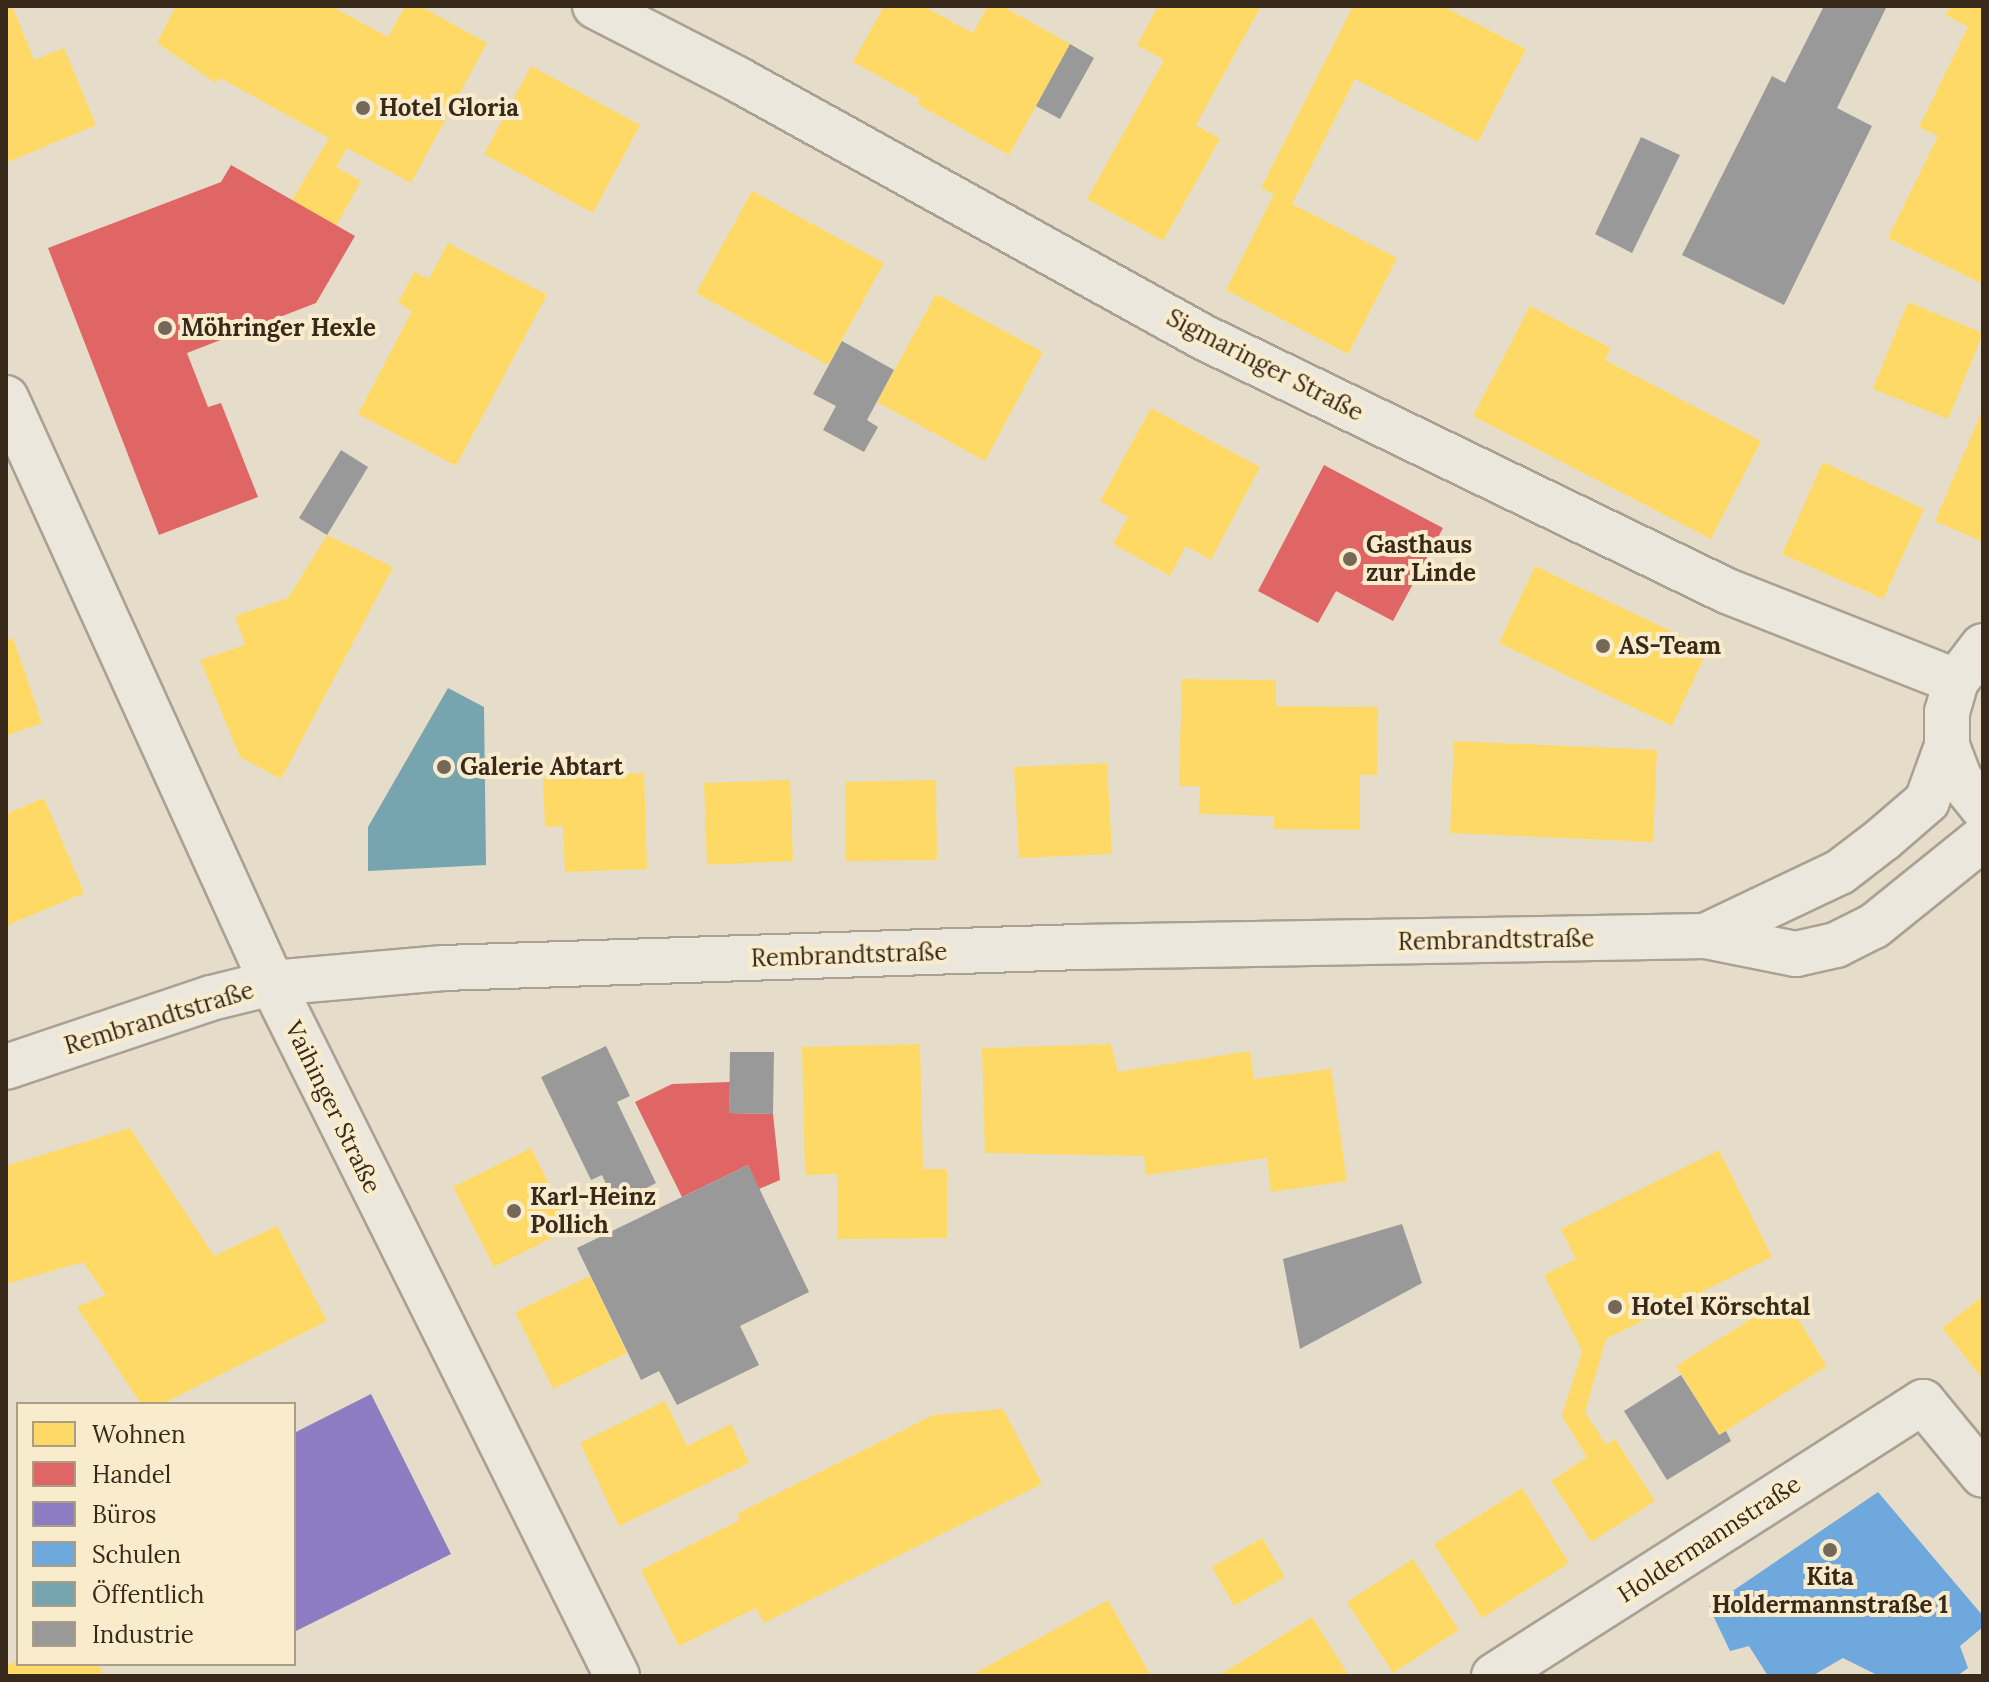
<!DOCTYPE html>
<meta charset="utf-8">
<style>
body{margin:0}
#map{position:relative;width:1989px;height:1682px;overflow:hidden;background:#e5ddc9;font-family:Lora,serif}
div>[style]{position:absolute}
.homes>*{inset:0;background:#ffd966}
.shops>*{inset:0;background:#e06666}
.offices>*{inset:0;background:#8e7cc3}
.schools>*{inset:0;background:#6fa8dc}
.public>*{inset:0;background:#76a5af}
.industry>*{inset:0;background:#999}
.roads{filter:drop-shadow(2px 0 #aaa193) drop-shadow(-2px 0 #aaa193) drop-shadow(0 2px #aaa193) drop-shadow(0 -2px #aaa193)}
.minor>*{height:44px;margin:-22px;padding:0 22px;transform-origin:22px;border-radius:22px;background:#ece7dc}
.tertiary>*{height:44px;margin:-22px;padding:0 22px;transform-origin:22px;border-radius:22px;background:#ece7dc}
.secondary>*{height:44px;margin:-22px;padding:0 22px;transform-origin:22px;border-radius:22px;background:#ece7dc}
.dots>*{width:22px;height:22px;translate:-50% -50%;box-sizing:border-box;border:4px solid #f8eccd;border-radius:50%}
span{translate:-50% -50%;white-space:nowrap;text-align:center;line-height:1.15;-webkit-text-stroke:8px #f8eccd;paint-order:stroke}
.poi-label{font-size:24px;color:#38291b;font-weight:700}
.left{translate:0 -50%;text-align:left}
.street-label{font-size:24px;color:#38291b}
.frame{position:absolute;inset:0;border:8px solid #38291b;pointer-events:none}
.legend{position:absolute;left:16px;top:1402px;width:280px;height:264px;box-sizing:border-box;background:#f8eccd;border:2px solid #ab9e86;margin:0;padding:10px 14px;list-style:none;font-size:24px;color:#38291b}
.legend li{display:flex;align-items:center;gap:16px;height:40px}
.legend b{width:40px;border:2px solid #ab9e86}
</style>
<div id="map">
<div class="homes">
<i style="clip-path:polygon(6px 6px,12px 6px,34px 60px,64px 48px,96px 125px,6px 163px)"></i>
<i style="clip-path:polygon(176px 6px,331px 6px,388px 37px,405px 6px,420px 6px,487px 43px,411px 183px,347px 148px,336px 167px,361px 181px,336px 226px,292px 200px,329px 138px,220px 78px,216px 83px,157px 43px)"></i>
<i style="clip-path:polygon(884px 6px,923px 6px,973px 33px,988px 6px,1002px 6px,1070px 44px,1009px 155px,917px 104px,920px 99px,853px 62px)"></i>
<i style="clip-path:polygon(1158px 6px,1261px 6px,1196px 125px,1220px 139px,1163px 241px,1087px 199px,1164px 60px,1137px 45px)"></i>
<i style="clip-path:polygon(1353px 6px,1442px 6px,1526px 49px,1478px 142px,1355px 79px,1292px 204px,1397px 258px,1348px 354px,1226px 290px,1274px 194px,1261px 188px)"></i>
<i style="clip-path:polygon(1950px 6px,1983px 6px,1983px 284px,1888px 238px,1938px 136px,1919px 127px,1968px 27px,1946px 15px)"></i>
<i style="clip-path:polygon(531px 66px,640px 125px,593px 213px,484px 154px)"></i>
<i style="clip-path:polygon(752px 191px,884px 263px,828px 365px,696px 293px)"></i>
<i style="clip-path:polygon(448px 243px,547px 295px,456px 466px,358px 414px,412px 311px,398px 303px,414px 272px,429px 279px)"></i>
<i style="clip-path:polygon(936px 294px,1043px 352px,985px 461px,877px 402px)"></i>
<i style="clip-path:polygon(1908px 302px,1983px 333px,1948px 419px,1873px 389px)"></i>
<i style="clip-path:polygon(1530px 306px,1611px 348px,1605px 360px,1761px 441px,1711px 539px,1473px 416px)"></i>
<i style="clip-path:polygon(1151px 408px,1260px 467px,1211px 560px,1186px 546px,1170px 576px,1113px 544px,1128px 517px,1100px 501px)"></i>
<i style="clip-path:polygon(1983px 409px,1983px 542px,1935px 521px)"></i>
<i style="clip-path:polygon(1823px 462px,1924px 509px,1883px 599px,1782px 554px)"></i>
<i style="clip-path:polygon(327px 535px,393px 567px,281px 779px,240px 757px,200px 660px,245px 645px,235px 616px,288px 598px)"></i>
<i style="clip-path:polygon(1535px 566px,1708px 649px,1672px 726px,1499px 643px)"></i>
<i style="clip-path:polygon(13px 638px,42px 723px,6px 736px,6px 640px)"></i>
<i style="clip-path:polygon(1182px 679px,1276px 680px,1276px 706px,1378px 707px,1377px 775px,1360px 775px,1360px 830px,1274px 829px,1274px 816px,1199px 814px,1200px 786px,1179px 786px)"></i>
<i style="clip-path:polygon(1454px 741px,1657px 750px,1653px 842px,1450px 833px)"></i>
<i style="clip-path:polygon(1107px 763px,1112px 854px,1019px 858px,1014px 767px)"></i>
<i style="clip-path:polygon(644px 773px,647px 869px,565px 872px,563px 826px,545px 827px,543px 777px)"></i>
<i style="clip-path:polygon(790px 780px,793px 861px,707px 865px,704px 783px)"></i>
<i style="clip-path:polygon(936px 780px,937px 860px,846px 861px,845px 782px)"></i>
<i style="clip-path:polygon(44px 798px,84px 893px,6px 926px,6px 814px)"></i>
<i style="clip-path:polygon(920px 1044px,923px 1169px,947px 1169px,947px 1238px,838px 1239px,837px 1174px,805px 1175px,802px 1047px)"></i>
<i style="clip-path:polygon(1111px 1044px,1118px 1072px,1250px 1051px,1254px 1079px,1331px 1069px,1347px 1181px,1271px 1192px,1267px 1158px,1146px 1175px,1144px 1156px,985px 1153px,982px 1048px)"></i>
<i style="clip-path:polygon(130px 1128px,214px 1256px,277px 1226px,327px 1321px,162px 1404px,141px 1404px,77px 1307px,106px 1295px,83px 1262px,6px 1284px,6px 1166px)"></i>
<i style="clip-path:polygon(531px 1148px,571px 1228px,494px 1267px,453px 1187px)"></i>
<i style="clip-path:polygon(1719px 1150px,1772px 1257px,1606px 1339px,1585px 1412px,1606px 1445px,1615px 1439px,1655px 1501px,1591px 1542px,1551px 1481px,1587px 1457px,1562px 1416px,1582px 1351px,1544px 1275px,1576px 1259px,1561px 1229px)"></i>
<i style="clip-path:polygon(590px 1276px,627px 1353px,553px 1389px,515px 1312px)"></i>
<i style="clip-path:polygon(1983px 1296px,1983px 1379px,1942px 1328px)"></i>
<i style="clip-path:polygon(1785px 1298px,1827px 1366px,1719px 1435px,1676px 1366px)"></i>
<i style="clip-path:polygon(665px 1401px,687px 1446px,731px 1424px,749px 1463px,619px 1526px,580px 1443px)"></i>
<i style="clip-path:polygon(1003px 1409px,1042px 1484px,764px 1623px,756px 1608px,679px 1646px,641px 1570px,740px 1520px,737px 1514px,933px 1415px)"></i>
<i style="clip-path:polygon(1522px 1488px,1569px 1563px,1482px 1618px,1434px 1544px)"></i>
<i style="clip-path:polygon(1262px 1538px,1285px 1577px,1234px 1606px,1212px 1567px)"></i>
<i style="clip-path:polygon(1413px 1559px,1459px 1630px,1393px 1673px,1347px 1602px)"></i>
<i style="clip-path:polygon(1108px 1600px,1151px 1676px,970px 1676px)"></i>
<i style="clip-path:polygon(1312px 1617px,1349px 1676px,1218px 1676px)"></i>
<i style="clip-path:polygon(18px 1660px,18px 1664px,97px 1664px,104px 1676px,6px 1676px,6px 1666px)"></i>
</div>
<div class="shops">
<i style="clip-path:polygon(231px 165px,355px 236px,316px 303px,187px 353px,208px 407px,221px 403px,258px 497px,159px 535px,48px 248px,221px 182px)"></i>
<i style="clip-path:polygon(1324px 465px,1443px 528px,1393px 621px,1336px 591px,1318px 623px,1258px 591px)"></i>
<i style="clip-path:polygon(730px 1082px,729px 1113px,773px 1114px,780px 1180px,759px 1189px,748px 1165px,682px 1197px,635px 1102px,672px 1084px)"></i>
</div>
<div class="offices">
<i style="clip-path:polygon(371px 1394px,451px 1554px,294px 1632px,294px 1433px)"></i>
</div>
<div class="schools">
<i style="clip-path:polygon(1878px 1492px,1983px 1616px,1983px 1627px,1960px 1646px,1968px 1668px,1957px 1676px,1879px 1676px,1843px 1658px,1812px 1676px,1768px 1676px,1749px 1646px,1730px 1651px,1709px 1607px)"></i>
</div>
<div class="public">
<i style="clip-path:polygon(448px 688px,484px 707px,486px 865px,368px 871px,368px 827px)"></i>
</div>
<div class="industry">
<i style="clip-path:polygon(1824px 6px,1887px 6px,1837px 108px,1872px 126px,1784px 305px,1682px 255px,1772px 76px,1785px 83px)"></i>
<i style="clip-path:polygon(1070px 44px,1094px 58px,1060px 119px,1036px 106px)"></i>
<i style="clip-path:polygon(1641px 137px,1680px 155px,1632px 253px,1595px 234px)"></i>
<i style="clip-path:polygon(842px 341px,894px 370px,867px 420px,878px 427px,864px 452px,823px 430px,836px 406px,813px 394px)"></i>
<i style="clip-path:polygon(341px 450px,368px 467px,327px 535px,299px 518px)"></i>
<i style="clip-path:polygon(606px 1046px,630px 1096px,617px 1102px,656px 1183px,615px 1204px,602px 1175px,591px 1180px,541px 1077px)"></i>
<i style="clip-path:polygon(730px 1052px,774px 1052px,773px 1114px,729px 1113px)"></i>
<i style="clip-path:polygon(748px 1165px,809px 1292px,740px 1326px,759px 1365px,677px 1405px,659px 1371px,641px 1380px,577px 1248px)"></i>
<i style="clip-path:polygon(1402px 1224px,1422px 1283px,1300px 1349px,1283px 1259px)"></i>
<i style="clip-path:polygon(1681px 1375px,1719px 1435px,1726px 1431px,1731px 1441px,1667px 1480px,1624px 1411px)"></i>
</div>
<div class="roads">
<div class="minor">
<i style="left:595px;top:6px;width:160px;rotate:27.2deg"></i>
<i style="left:737px;top:79px;width:533px;rotate:28.97deg"></i>
<i style="left:1203px;top:337px;width:582px;rotate:25.86deg"></i>
<i style="left:1727px;top:591px;width:246px;rotate:21.5deg"></i>
<i style="left:1494px;top:1676px;width:509px;rotate:-32.57deg"></i>
<i style="left:1923px;top:1402px;width:94px;rotate:50.6deg"></i>
</div>
<div class="tertiary">
<i style="left:6px;top:1067px;width:216px;rotate:-18.6deg"></i>
<i style="left:211px;top:998px;width:63px;rotate:-13.8deg"></i>
</div>
<div class="secondary">
<i style="left:6px;top:398px;width:643px;rotate:65.55deg"></i>
<i style="left:272px;top:983px;width:774px;rotate:63.53deg"></i>
<i style="left:1983px;top:646px;width:44px;rotate:127.6deg"></i>
<i style="left:1956px;top:681px;width:32px;rotate:106deg"></i>
<i style="left:1947px;top:712px;width:34px;rotate:90deg"></i>
<i style="left:1947px;top:746px;width:34px;rotate:69deg"></i>
<i style="left:1959px;top:778px;width:38px;rotate:51deg"></i>
<i style="left:1705px;top:936px;width:149px;rotate:-25.4deg"></i>
<i style="left:1840px;top:872px;width:54px;rotate:-37.5deg"></i>
<i style="left:1883px;top:839px;width:58px;rotate:-40.8deg"></i>
<i style="left:1927px;top:801px;width:59px;rotate:-70deg"></i>
<i style="left:272px;top:983px;width:172px;rotate:-5deg"></i>
<i style="left:443px;top:968px;width:638px;rotate:-1.89deg"></i>
<i style="left:1081px;top:947px;width:624px;rotate:-1.01deg"></i>
<i style="left:1705px;top:936px;width:93px;rotate:11.2deg"></i>
<i style="left:1796px;top:954px;width:41px;rotate:-12.7deg"></i>
<i style="left:1836px;top:945px;width:42px;rotate:-26.6deg"></i>
<i style="left:1874px;top:926px;width:140px;rotate:-38.9deg"></i>
</div>
</div>
<div class="dots">
<i style="left:363px;top:108px;background:#756858"></i>
<i style="left:165px;top:328px;background:#756858"></i>
<i style="left:1350px;top:559px;background:#756858"></i>
<i style="left:1603px;top:646px;background:#756858"></i>
<i style="left:444px;top:767px;background:#756858"></i>
<i style="left:514px;top:1211px;background:#756858"></i>
<i style="left:1615px;top:1307px;background:#756858"></i>
<i style="left:1830px;top:1550px;background:#756858"></i>
</div>
<div class="poi-label">
<span class="left" style="left:379px;top:108px">Hotel Gloria</span>
<span class="left" style="left:181px;top:328px">Möhringer Hexle</span>
<span class="left" style="left:1366px;top:559px">Gasthaus<br>zur Linde</span>
<span class="left" style="left:1619px;top:646px">AS-Team</span>
<span class="left" style="left:460px;top:767px">Galerie Abtart</span>
<span class="left" style="left:530px;top:1211px">Karl-Heinz<br>Pollich</span>
<span class="left" style="left:1631px;top:1307px">Hotel Körschtal</span>
<span style="left:1830px;top:1591px">Kita<br>Holdermannstraße 1</span>
</div>
<div class="street-label">
<span style="left:1265px;top:365px;rotate:27deg">Sigmaringer Straße</span>
<span style="left:1496px;top:940px;rotate:-1deg">Rembrandtstraße</span>
<span style="left:849px;top:955px;rotate:-2deg">Rembrandtstraße</span>
<span style="left:159px;top:1018px;rotate:-17deg">Rembrandtstraße</span>
<span style="left:333px;top:1107px;rotate:64deg">Vaihinger Straße</span>
<span style="left:1709px;top:1539px;rotate:-33deg">Holdermannstraße</span>
</div>
<div class="frame"></div>
<ul class="legend">
<li><b style="height:22px;background:#ffd966"></b>Wohnen</li>
<li><b style="height:22px;background:#e06666"></b>Handel</li>
<li><b style="height:22px;background:#8e7cc3"></b>Büros</li>
<li><b style="height:22px;background:#6fa8dc"></b>Schulen</li>
<li><b style="height:22px;background:#76a5af"></b>Öffentlich</li>
<li><b style="height:22px;background:#999"></b>Industrie</li>
</ul>
</div>
